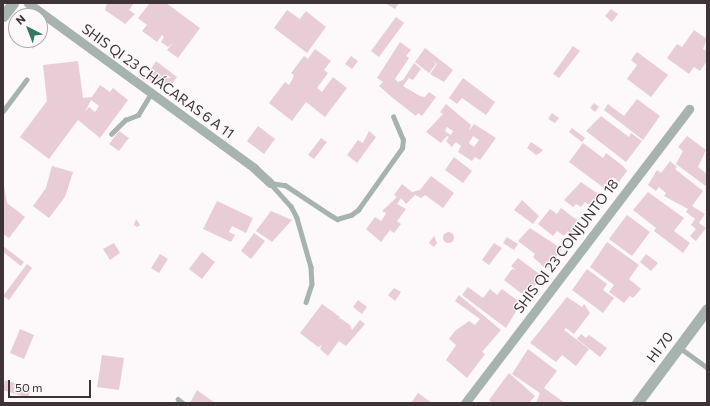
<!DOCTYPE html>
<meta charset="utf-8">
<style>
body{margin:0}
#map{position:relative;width:710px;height:406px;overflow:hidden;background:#fdf8fa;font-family:Commissioner,sans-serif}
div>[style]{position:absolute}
.building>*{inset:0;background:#e8cdd7}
.round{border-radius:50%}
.service>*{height:4.5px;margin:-2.25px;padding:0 2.25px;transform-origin:2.25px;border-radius:2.25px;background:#a7b3ae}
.minor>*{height:9px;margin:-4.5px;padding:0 4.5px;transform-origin:4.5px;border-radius:4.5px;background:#a7b3ae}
.tertiary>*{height:11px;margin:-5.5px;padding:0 5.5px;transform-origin:5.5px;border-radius:5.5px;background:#a7b3ae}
span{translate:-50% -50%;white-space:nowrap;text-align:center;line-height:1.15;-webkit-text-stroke:3px #fdf8fa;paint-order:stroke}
.street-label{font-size:14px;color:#3e3438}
.frame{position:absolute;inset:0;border:4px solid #3e3438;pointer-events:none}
.north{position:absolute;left:8px;top:8px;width:40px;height:40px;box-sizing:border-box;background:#fdf8fa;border:1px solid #b1aaac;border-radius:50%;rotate:318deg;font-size:11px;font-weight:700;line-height:16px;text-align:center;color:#3e3438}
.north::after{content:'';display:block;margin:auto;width:14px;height:18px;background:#367664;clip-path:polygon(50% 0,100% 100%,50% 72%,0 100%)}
.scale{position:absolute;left:8px;top:380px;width:83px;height:18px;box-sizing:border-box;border:2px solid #3e3438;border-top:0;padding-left:5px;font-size:12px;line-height:14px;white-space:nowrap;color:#3e3438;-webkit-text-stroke:3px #fdf8fa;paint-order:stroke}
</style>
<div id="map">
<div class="building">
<i style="clip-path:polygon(107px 3px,134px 3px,129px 10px,135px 14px,125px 24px,105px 10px)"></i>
<i style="clip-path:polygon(150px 3px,166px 3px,200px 28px,178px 58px,167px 50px,173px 43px,168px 47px,161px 42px,164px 37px,162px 35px,157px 42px,142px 31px,147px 25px,138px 18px)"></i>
<i style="clip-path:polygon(385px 3px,399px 3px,395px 9px)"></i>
<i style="clip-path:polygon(611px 9px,618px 14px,612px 22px,605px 16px)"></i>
<i style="clip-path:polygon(287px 10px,300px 19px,306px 11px,326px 27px,307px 53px,274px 28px)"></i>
<i style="clip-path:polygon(396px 17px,404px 23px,379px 57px,371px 51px)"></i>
<i style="clip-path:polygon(694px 30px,707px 39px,703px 49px,707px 51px,707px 61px,700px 71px,694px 67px,689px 74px,667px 58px,677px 44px,682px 47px)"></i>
<i style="clip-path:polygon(28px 40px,39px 40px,41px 41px,33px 49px)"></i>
<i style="clip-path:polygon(400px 42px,411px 50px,406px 56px,409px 58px,395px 79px,398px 82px,403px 80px,414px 63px,421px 69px,413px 80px,409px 78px,403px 86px,420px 96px,425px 97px,429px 92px,436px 97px,422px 116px,418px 113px,416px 116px,394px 99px,379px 86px,383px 82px,377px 78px)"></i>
<i style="clip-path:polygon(573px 46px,580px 51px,559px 78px,553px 74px)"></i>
<i style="clip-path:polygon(425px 48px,453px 70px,444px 82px,430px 74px,437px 64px,432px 60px,436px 64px,429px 73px,415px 62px)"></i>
<i style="clip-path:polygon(315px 49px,331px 61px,324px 70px,328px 73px,317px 88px,322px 92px,333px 77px,347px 88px,325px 117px,306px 102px,292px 121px,269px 103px,285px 82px,289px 85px,292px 80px,294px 75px,291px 73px,304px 56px,308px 59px)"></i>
<i style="clip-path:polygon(637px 52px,668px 75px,651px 97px,627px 79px,637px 65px,631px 60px)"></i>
<i style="clip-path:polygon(351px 56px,358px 61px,352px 69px,345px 64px)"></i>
<i style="clip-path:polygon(evenodd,78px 61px,83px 98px,92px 97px,100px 85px,110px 92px,113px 88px,128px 100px,100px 138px,78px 120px,49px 159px,20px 137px,47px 101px,43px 65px,78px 61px,91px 100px,99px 106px,95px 112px,89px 107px,85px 112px,91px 100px)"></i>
<i style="clip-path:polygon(156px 61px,177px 77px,171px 85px,161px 82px,157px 85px,146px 77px)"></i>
<i style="clip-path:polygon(140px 71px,147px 76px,144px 80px,139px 76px)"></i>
<i style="clip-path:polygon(463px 78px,495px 102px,486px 115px,462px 98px,457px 104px,449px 98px)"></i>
<i style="clip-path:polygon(637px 99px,660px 116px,643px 140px,604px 110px,608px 104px,624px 116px)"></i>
<i style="clip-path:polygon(594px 103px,599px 107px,595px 112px,590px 108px)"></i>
<i style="clip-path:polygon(evenodd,446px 104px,471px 125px,469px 131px,474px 124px,496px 138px,480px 160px,475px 157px,472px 161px,458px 152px,461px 146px,456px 142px,452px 147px,446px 141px,449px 137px,447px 136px,441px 143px,426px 132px,443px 114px,440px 112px,446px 104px,447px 127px,453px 131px,451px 135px,445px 131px,447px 127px,446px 104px,473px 136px,479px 140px,474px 147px,469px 143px,473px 136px)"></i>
<i style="clip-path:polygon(552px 113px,559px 118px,555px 123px,548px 119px)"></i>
<i style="clip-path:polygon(601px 116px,629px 137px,631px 133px,642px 141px,626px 162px,586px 131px)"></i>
<i style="clip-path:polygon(258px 126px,275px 139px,264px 154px,247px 141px)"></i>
<i style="clip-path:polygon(572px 128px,585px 138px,582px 142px,569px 132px)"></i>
<i style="clip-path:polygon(119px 131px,129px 138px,119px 151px,109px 144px)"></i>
<i style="clip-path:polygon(369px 131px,376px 137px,357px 163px,347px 155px,358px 140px,363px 143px)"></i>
<i style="clip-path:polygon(687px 136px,706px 150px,698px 167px,707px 174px,707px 187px,676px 164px,683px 151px,678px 147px)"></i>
<i style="clip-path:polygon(321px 138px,327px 142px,314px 159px,308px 155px)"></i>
<i style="clip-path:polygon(531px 142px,543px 150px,540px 153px,536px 155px,527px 148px)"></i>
<i style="clip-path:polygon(583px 143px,603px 158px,606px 153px,623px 166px,627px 171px,619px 182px,613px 177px,604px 188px,569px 162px)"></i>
<i style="clip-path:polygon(454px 157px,472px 171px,463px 183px,445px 170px)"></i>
<i style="clip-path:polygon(670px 161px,677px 167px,675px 169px,703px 191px,692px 206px,705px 214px,699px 223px,706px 228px,696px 241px,690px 236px,696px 229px,691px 225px,695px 219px,686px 212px,688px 209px,664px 196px,666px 193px,659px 187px,656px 191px,648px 185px,657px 170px,661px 173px)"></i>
<i style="clip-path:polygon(52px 166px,73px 172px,65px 197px,49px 218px,33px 206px,46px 188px)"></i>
<i style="clip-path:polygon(431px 176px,454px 193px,443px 208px,425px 195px,421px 198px,415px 195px,406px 204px,401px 198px,397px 204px,406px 209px,397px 221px,401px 224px,394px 233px,390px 230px,381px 242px,366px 229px,375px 217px,381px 221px,384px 217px,386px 213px,382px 211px,397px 197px,394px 195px,402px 184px,412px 192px,420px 190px)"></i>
<i style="clip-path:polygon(581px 182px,601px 196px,592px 207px,585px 202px,581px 207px,576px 204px,573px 207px,564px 200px)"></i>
<i style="clip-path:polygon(4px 186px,7px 203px,25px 217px,9px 238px,3px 234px)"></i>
<i style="clip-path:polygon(648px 192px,684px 218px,674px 231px,690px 243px,683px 253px,654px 231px,656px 228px,633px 210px)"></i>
<i style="clip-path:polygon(522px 200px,539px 216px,533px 224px,514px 210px)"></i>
<i style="clip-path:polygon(217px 201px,253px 218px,246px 233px,232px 226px,229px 232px,235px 235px,231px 242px,203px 229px)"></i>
<i style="clip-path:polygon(561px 208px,581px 223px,572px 235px,568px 231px,564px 236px,557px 231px,553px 236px,538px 224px,550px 209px,557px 214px)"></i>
<i style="clip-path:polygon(271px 211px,292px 220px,272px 242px,256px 231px)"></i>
<i style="clip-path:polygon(627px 215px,650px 232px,632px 256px,609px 239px)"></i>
<i style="clip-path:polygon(136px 219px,140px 225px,137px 227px,134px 225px)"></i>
<i style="clip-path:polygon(530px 228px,562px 249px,547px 270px,533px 257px,535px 254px,518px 241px)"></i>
<i class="round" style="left:442.5px;top:231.5px;width:11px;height:11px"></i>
<i style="clip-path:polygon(254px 233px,265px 241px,251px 259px,241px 251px)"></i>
<i style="clip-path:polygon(434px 236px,437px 243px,434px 247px,429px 243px)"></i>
<i style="clip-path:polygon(507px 237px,518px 244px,514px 250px,503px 243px)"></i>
<i style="clip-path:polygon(607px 242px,639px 265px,629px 279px,641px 289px,633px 298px,630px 296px,624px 303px,609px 292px,614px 285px,590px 267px)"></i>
<i style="clip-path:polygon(114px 243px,120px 253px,110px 260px,103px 249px)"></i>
<i style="clip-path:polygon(494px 243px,502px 248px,489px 265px,482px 260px)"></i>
<i style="clip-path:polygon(3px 246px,24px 262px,21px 266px,3px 252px)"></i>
<i style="clip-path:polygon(202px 252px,215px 262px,202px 279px,189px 269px)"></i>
<i style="clip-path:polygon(160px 254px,168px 259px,159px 273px,151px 268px)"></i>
<i style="clip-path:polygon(646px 254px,658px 263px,651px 271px,640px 262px)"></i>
<i style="clip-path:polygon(518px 258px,542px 276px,529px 294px,524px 290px,522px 294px,504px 280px,512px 269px,516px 270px,511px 266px)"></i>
<i style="clip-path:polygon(27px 264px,32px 268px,9px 300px,3px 296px)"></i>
<i style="clip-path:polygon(587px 269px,607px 284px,603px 290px,614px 298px,603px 313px,572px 290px)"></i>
<i style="clip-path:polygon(468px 287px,483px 298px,490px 289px,497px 295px,502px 289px,521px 303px,506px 328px,462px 295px)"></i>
<i style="clip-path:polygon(394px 288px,401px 292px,395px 301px,388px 295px)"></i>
<i style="clip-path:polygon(459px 295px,501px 330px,482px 352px,485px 354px,467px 378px,446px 360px,456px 345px,449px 339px,455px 331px,469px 321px,475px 325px,480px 319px,455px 301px)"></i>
<i style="clip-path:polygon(567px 297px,582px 307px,584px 304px,590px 313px,574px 334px,566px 328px,564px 330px,589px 349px,576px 366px,562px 355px,556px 362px,530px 343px)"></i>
<i style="clip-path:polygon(358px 300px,367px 307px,362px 314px,353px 307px)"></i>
<i style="clip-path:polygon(322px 304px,340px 317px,338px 320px,340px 318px,350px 325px,352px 330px,360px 320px,365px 324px,346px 346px,339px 341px,328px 356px,320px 349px,322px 345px,318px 347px,300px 333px)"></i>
<i style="clip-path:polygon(20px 329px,34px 335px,24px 359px,10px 353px)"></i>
<i style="clip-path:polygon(581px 334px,586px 338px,589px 335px,607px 348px,600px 357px,577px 339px)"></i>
<i style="clip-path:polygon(528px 349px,557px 371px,544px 388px,565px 403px,536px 403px,540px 393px,512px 374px)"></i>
<i style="clip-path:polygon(102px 355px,124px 358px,119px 390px,97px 387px)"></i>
<i style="clip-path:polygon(509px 373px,535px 396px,529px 403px,492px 403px,489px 400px)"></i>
<i style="clip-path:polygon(5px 380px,31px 388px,28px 398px,3px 390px)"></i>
<i style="clip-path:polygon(197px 390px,215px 403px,190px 403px)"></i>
<i style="clip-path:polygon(418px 393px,432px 403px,411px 403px)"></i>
</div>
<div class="service">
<i style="left:3px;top:111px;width:39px;rotate:-53deg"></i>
<i style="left:111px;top:134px;width:20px;rotate:-45deg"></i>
<i style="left:125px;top:120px;width:14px;rotate:-21deg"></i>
<i style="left:138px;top:115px;width:26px;rotate:-59deg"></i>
<i style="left:270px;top:183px;width:15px;rotate:8deg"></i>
<i style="left:285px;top:185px;width:56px;rotate:33.4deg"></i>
<i style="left:332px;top:216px;width:6px;rotate:31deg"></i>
<i style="left:337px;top:219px;width:15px;rotate:-16deg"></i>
<i style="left:351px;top:215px;width:9px;rotate:-36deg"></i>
<i style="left:358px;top:210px;width:76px;rotate:-54.6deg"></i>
<i style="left:402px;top:148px;width:8px;rotate:-83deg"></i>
<i style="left:403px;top:140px;width:25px;rotate:-113deg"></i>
<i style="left:270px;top:183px;width:31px;rotate:48deg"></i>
<i style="left:291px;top:206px;width:13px;rotate:63deg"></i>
<i style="left:297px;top:218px;width:51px;rotate:74.1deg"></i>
<i style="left:311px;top:267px;width:17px;rotate:87deg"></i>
<i style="left:312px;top:284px;width:19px;rotate:108deg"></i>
<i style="left:679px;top:347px;width:34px;rotate:36deg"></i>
<i style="left:178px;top:399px;width:6px;rotate:39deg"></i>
</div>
<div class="minor">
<i style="left:28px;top:3px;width:280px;rotate:36.1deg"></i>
<i style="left:254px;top:168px;width:22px;rotate:43deg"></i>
<i style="left:465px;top:403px;width:370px;rotate:-52.7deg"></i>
</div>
<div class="tertiary">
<i style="left:3px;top:16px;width:16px;rotate:-52deg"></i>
<i style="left:637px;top:403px;width:117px;rotate:-53.3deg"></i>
</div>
<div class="street-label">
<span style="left:158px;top:81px;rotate:36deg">SHIS QI 23 CHÁCARAS 6 A 11</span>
<span style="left:566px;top:246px;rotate:-53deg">SHIS QI 23 CONJUNTO 18</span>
<span style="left:660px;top:347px;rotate:-53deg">HI 70</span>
</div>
<div class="frame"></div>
<div class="north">N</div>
<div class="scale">50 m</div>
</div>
